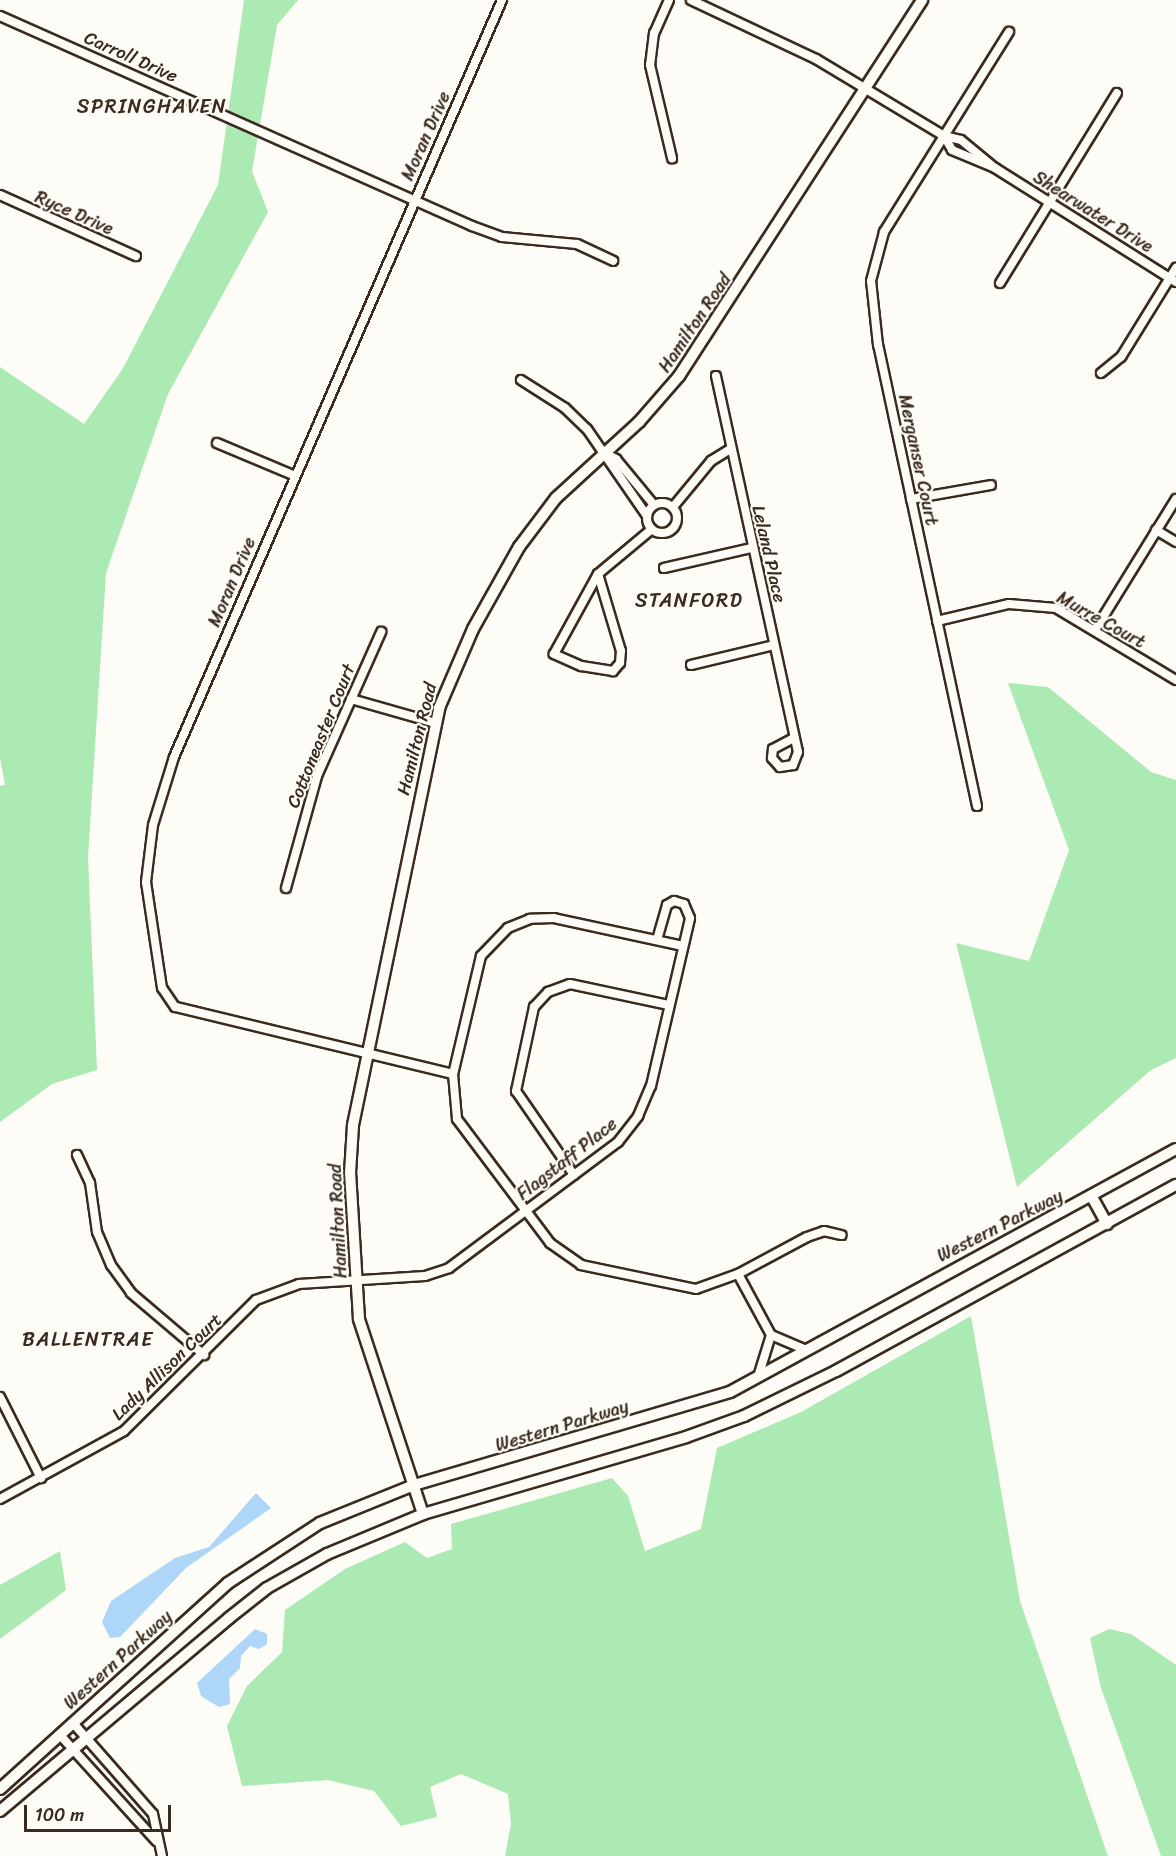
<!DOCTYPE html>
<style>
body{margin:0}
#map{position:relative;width:1176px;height:1856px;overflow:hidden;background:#fdfcf7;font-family:Sriracha,sans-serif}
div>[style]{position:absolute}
.green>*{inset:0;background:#abeab2}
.water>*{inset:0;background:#add6f8}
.roads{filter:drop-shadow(2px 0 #3b2a1e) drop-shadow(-2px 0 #3b2a1e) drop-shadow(0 2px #3b2a1e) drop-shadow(0 -2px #3b2a1e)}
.street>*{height:8px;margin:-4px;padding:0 4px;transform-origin:4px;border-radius:4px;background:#fdfcf7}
.street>.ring{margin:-4px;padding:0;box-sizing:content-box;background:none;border:8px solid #fdfcf7;border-radius:50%}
.secondary>*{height:10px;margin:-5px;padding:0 5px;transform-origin:5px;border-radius:5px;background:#fdfcf7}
span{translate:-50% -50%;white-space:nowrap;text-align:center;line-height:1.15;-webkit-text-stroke:4.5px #fdfcf7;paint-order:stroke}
.street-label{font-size:18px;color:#3b2a1e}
.neighbourhood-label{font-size:20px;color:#3b2a1e;letter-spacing:1.5px}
.scale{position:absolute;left:24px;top:1805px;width:147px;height:27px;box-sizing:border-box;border:3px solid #3b2a1e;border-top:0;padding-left:8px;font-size:18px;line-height:21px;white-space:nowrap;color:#3b2a1e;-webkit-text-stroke:4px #fdfcf7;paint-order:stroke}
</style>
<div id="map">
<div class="green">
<i style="clip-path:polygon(244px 0,298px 0,277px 25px,252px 171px,268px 212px,168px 394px,106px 573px,88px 857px,97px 1070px,52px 1084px,0 1122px,0 786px,5px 785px,0 758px,0 367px,84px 424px,122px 370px,218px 185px)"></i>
<i style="clip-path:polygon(1008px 683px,1048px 687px,1151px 772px,1176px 780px,1176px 1058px,1151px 1070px,1017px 1187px,956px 943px,1029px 961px,1069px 850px)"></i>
<i style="clip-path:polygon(971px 1316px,1020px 1601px,1108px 1856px,505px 1856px,511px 1824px,508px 1794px,461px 1774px,430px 1787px,437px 1817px,401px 1826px,374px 1791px,328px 1780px,242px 1786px,227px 1726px,247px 1686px,282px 1652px,285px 1610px,345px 1569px,405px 1542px,427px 1558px,452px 1549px,451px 1524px,612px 1478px,628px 1496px,645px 1551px,701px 1529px,717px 1448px,801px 1412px)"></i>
<i style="clip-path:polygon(60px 1551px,66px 1590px,0 1639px,0 1585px)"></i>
<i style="clip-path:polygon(1109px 1629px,1131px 1634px,1176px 1665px,1176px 1856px,1161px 1856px,1101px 1688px,1090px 1638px)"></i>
</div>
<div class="water">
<i style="clip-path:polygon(256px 1493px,271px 1508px,186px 1568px,120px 1637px,110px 1638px,102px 1622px,111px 1601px,175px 1558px,209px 1547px)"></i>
<i style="clip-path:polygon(255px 1629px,267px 1634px,267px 1644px,259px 1649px,250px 1646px,241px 1656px,240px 1668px,229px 1679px,230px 1704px,219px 1707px,201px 1696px,197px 1683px)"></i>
</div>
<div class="roads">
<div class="street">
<i style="left:669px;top:0;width:36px;rotate:114deg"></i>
<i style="left:654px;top:33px;width:32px;rotate:97deg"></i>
<i style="left:650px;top:65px;width:96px;rotate:76.7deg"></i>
<i style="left:691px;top:0;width:138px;rotate:25.3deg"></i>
<i style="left:816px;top:59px;width:149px;rotate:31deg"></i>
<i style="left:944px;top:136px;width:17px;rotate:13deg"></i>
<i style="left:961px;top:140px;width:44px;rotate:39.5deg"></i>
<i style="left:0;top:16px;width:517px;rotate:23.99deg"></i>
<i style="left:472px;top:226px;width:32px;rotate:20deg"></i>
<i style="left:502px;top:237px;width:75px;rotate:5.3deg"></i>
<i style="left:577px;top:244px;width:40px;rotate:25deg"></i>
<i style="left:944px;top:136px;width:16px;rotate:60deg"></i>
<i style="left:952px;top:150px;width:47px;rotate:22.7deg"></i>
<i style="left:995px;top:168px;width:214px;rotate:32.2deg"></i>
<i style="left:0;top:195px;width:149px;rotate:24.2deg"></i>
<i style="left:1000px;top:283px;width:223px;rotate:-58.4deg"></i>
<i style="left:1101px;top:373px;width:26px;rotate:-39deg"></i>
<i style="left:1121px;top:357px;width:105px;rotate:-58.3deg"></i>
<i style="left:716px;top:376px;width:385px;rotate:77.7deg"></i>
<i style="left:798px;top:752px;width:14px;rotate:111deg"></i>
<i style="left:793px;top:765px;width:13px;rotate:171deg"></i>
<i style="left:780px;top:767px;width:12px;rotate:-132deg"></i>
<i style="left:772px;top:758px;width:9px;rotate:-84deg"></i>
<i style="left:773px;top:749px;width:24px;rotate:-28deg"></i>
<i style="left:521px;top:380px;width:52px;rotate:32.5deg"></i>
<i style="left:565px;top:408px;width:30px;rotate:44deg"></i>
<i style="left:587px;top:429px;width:106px;rotate:55.4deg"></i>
<i style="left:217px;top:443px;width:82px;rotate:22.8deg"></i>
<i style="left:605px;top:453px;width:13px;rotate:29deg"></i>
<i style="left:616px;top:459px;width:60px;rotate:50.4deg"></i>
<i style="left:911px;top:499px;width:81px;rotate:-9.9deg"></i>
<i class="ring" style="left:647px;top:503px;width:22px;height:22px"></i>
<i style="left:673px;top:507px;width:60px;rotate:-50.4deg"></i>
<i style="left:711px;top:461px;width:22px;rotate:-32deg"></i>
<i style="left:1156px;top:530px;width:23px;rotate:31deg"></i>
<i style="left:664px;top:568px;width:89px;rotate:-12.9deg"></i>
<i style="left:598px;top:574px;width:80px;rotate:73.4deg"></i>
<i style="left:621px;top:651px;width:12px;rotate:95deg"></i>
<i style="left:620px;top:663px;width:11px;rotate:131deg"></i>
<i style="left:613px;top:671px;width:32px;rotate:-171deg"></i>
<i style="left:581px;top:666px;width:30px;rotate:-156deg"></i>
<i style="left:554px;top:654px;width:91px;rotate:-61.2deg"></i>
<i style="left:598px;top:574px;width:70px;rotate:-39.8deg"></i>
<i style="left:937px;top:621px;width:74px;rotate:-13.3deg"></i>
<i style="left:1009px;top:604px;width:47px;rotate:4.9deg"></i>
<i style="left:1056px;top:608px;width:140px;rotate:31deg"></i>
<i style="left:1095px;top:630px;width:154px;rotate:-58.3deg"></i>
<i style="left:691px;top:665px;width:85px;rotate:-13.5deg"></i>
<i style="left:351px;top:699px;width:87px;rotate:15.9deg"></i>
<i style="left:977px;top:806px;width:472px;rotate:-102.1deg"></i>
<i style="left:878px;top:345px;width:64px;rotate:-96.2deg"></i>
<i style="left:871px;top:281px;width:51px;rotate:-75.1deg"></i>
<i style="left:884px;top:232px;width:236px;rotate:-58deg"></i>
<i style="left:286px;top:888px;width:116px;rotate:-74.5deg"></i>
<i style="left:317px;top:776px;width:158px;rotate:-66deg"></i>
<i style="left:683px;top:946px;width:132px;rotate:-167.8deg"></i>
<i style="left:554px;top:918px;width:24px;rotate:178deg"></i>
<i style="left:530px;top:919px;width:24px;rotate:158deg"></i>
<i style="left:508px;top:928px;width:39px;rotate:134deg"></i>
<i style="left:481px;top:956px;width:121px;rotate:103.3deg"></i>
<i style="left:453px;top:1074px;width:45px;rotate:84.9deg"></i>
<i style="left:457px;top:1119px;width:155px;rotate:53.1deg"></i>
<i style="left:550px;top:1243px;width:38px;rotate:35deg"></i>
<i style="left:581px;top:1265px;width:117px;rotate:11.8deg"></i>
<i style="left:696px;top:1289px;width:45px;rotate:-19.7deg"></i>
<i style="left:738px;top:1274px;width:78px;rotate:-28.2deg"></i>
<i style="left:807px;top:1237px;width:18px;rotate:-19deg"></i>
<i style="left:824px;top:1231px;width:18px;rotate:13deg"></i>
<i style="left:453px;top:1074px;width:286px;rotate:-166.4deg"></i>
<i style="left:175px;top:1007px;width:23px;rotate:-124deg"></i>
<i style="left:162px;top:988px;width:107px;rotate:-98.6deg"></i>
<i style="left:146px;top:882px;width:57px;rotate:-83deg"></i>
<i style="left:153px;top:825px;width:71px;rotate:-72.8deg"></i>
<i style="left:174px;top:757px;width:825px;rotate:-66.57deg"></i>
<i style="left:77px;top:1155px;width:31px;rotate:65deg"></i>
<i style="left:90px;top:1183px;width:49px;rotate:81.9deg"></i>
<i style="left:97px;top:1232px;width:36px;rotate:67deg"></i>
<i style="left:111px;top:1265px;width:34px;rotate:54deg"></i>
<i style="left:131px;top:1293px;width:96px;rotate:40.3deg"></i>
<i style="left:574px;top:1175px;width:102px;rotate:-124.6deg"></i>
<i style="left:516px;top:1091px;width:86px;rotate:-77.9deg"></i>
<i style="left:534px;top:1007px;width:21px;rotate:-47deg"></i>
<i style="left:548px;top:992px;width:23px;rotate:-20deg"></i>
<i style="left:570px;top:984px;width:101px;rotate:12deg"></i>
<i style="left:738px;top:1274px;width:69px;rotate:61.6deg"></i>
<i style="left:771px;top:1335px;width:39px;rotate:23deg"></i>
<i style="left:758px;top:1377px;width:44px;rotate:-72.8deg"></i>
<i style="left:0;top:1397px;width:91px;rotate:63.2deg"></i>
<i style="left:0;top:1499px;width:141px;rotate:-28.7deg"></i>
<i style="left:124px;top:1431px;width:186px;rotate:-44.8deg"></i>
<i style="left:256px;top:1300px;width:46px;rotate:-20.4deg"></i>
<i style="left:299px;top:1284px;width:126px;rotate:-3.6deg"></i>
<i style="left:425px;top:1276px;width:25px;rotate:-18deg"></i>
<i style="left:449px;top:1268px;width:211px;rotate:-36.7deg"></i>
<i style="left:618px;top:1142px;width:33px;rotate:-52deg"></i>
<i style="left:638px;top:1116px;width:33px;rotate:-67deg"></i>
<i style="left:651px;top:1086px;width:172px;rotate:-76.9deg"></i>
<i style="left:690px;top:918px;width:15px;rotate:-113deg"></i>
<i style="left:684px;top:904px;width:10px;rotate:-163deg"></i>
<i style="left:674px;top:901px;width:8px;rotate:150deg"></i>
<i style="left:667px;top:905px;width:36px;rotate:106deg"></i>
<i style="left:73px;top:1723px;width:121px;rotate:48.7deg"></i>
<i style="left:153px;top:1814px;width:43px;rotate:77.9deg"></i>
<i style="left:60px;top:1735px;width:143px;rotate:47.8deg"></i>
</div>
<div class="secondary">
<i style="left:1092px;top:1197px;width:31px;rotate:61deg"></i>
<i style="left:423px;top:1514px;width:205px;rotate:-108.2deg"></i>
<i style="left:359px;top:1319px;width:146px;rotate:-93.5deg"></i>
<i style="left:350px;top:1173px;width:48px;rotate:-86.4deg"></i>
<i style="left:353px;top:1125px;width:426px;rotate:-78.3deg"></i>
<i style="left:439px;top:708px;width:86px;rotate:-66.7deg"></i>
<i style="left:473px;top:629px;width:94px;rotate:-60.7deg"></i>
<i style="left:519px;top:547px;width:61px;rotate:-52.9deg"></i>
<i style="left:556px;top:498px;width:113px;rotate:-42.5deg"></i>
<i style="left:639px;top:422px;width:61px;rotate:-49deg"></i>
<i style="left:679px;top:376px;width:448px;rotate:-57.1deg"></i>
<i style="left:0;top:1789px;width:307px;rotate:-42.1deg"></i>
<i style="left:228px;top:1583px;width:110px;rotate:-33.1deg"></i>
<i style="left:320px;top:1523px;width:101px;rotate:-22deg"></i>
<i style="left:414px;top:1485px;width:329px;rotate:-16.4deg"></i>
<i style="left:730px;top:1392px;width:508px;rotate:-28.58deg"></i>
<i style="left:0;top:1811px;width:299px;rotate:-40.1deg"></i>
<i style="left:229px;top:1618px;width:48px;rotate:-38.3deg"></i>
<i style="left:267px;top:1588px;width:69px;rotate:-29.5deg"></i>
<i style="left:327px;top:1554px;width:104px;rotate:-22.6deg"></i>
<i style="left:423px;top:1514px;width:274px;rotate:-16.3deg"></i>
<i style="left:686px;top:1437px;width:62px;rotate:-19.9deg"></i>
<i style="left:744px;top:1416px;width:102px;rotate:-26.1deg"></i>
<i style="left:836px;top:1371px;width:388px;rotate:-28.7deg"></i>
</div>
</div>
<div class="street-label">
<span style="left:131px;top:57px;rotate:24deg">Carroll Drive</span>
<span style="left:426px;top:136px;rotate:-66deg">Moran Drive</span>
<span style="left:1093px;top:212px;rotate:32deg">Shearwater Drive</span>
<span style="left:74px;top:213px;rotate:24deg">Ryce Drive</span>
<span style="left:695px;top:323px;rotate:-56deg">Hamilton Road</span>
<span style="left:918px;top:460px;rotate:78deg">Merganser Court</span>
<span style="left:769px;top:554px;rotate:77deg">Leland Place</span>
<span style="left:232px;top:582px;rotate:-67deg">Moran Drive</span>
<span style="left:1101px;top:620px;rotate:29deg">Murre Court</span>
<span style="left:321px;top:736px;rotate:-68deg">Cottoneaster Court</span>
<span style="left:417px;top:739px;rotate:-76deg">Hamilton Road</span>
<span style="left:567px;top:1159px;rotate:-38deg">Flagstaff Place</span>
<span style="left:338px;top:1221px;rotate:-93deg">Hamilton Road</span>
<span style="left:1000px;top:1226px;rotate:-27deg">Western Parkway</span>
<span style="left:167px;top:1367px;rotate:-44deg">Lady Allison Court</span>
<span style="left:562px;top:1426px;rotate:-17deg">Western Parkway</span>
<span style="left:118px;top:1660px;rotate:-42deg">Western Parkway</span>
</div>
<div class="neighbourhood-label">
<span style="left:152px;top:106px">SPRINGHAVEN</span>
<span style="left:689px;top:600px">STANFORD</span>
<span style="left:88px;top:1339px">BALLENTRAE</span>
</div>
<div class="scale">100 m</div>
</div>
